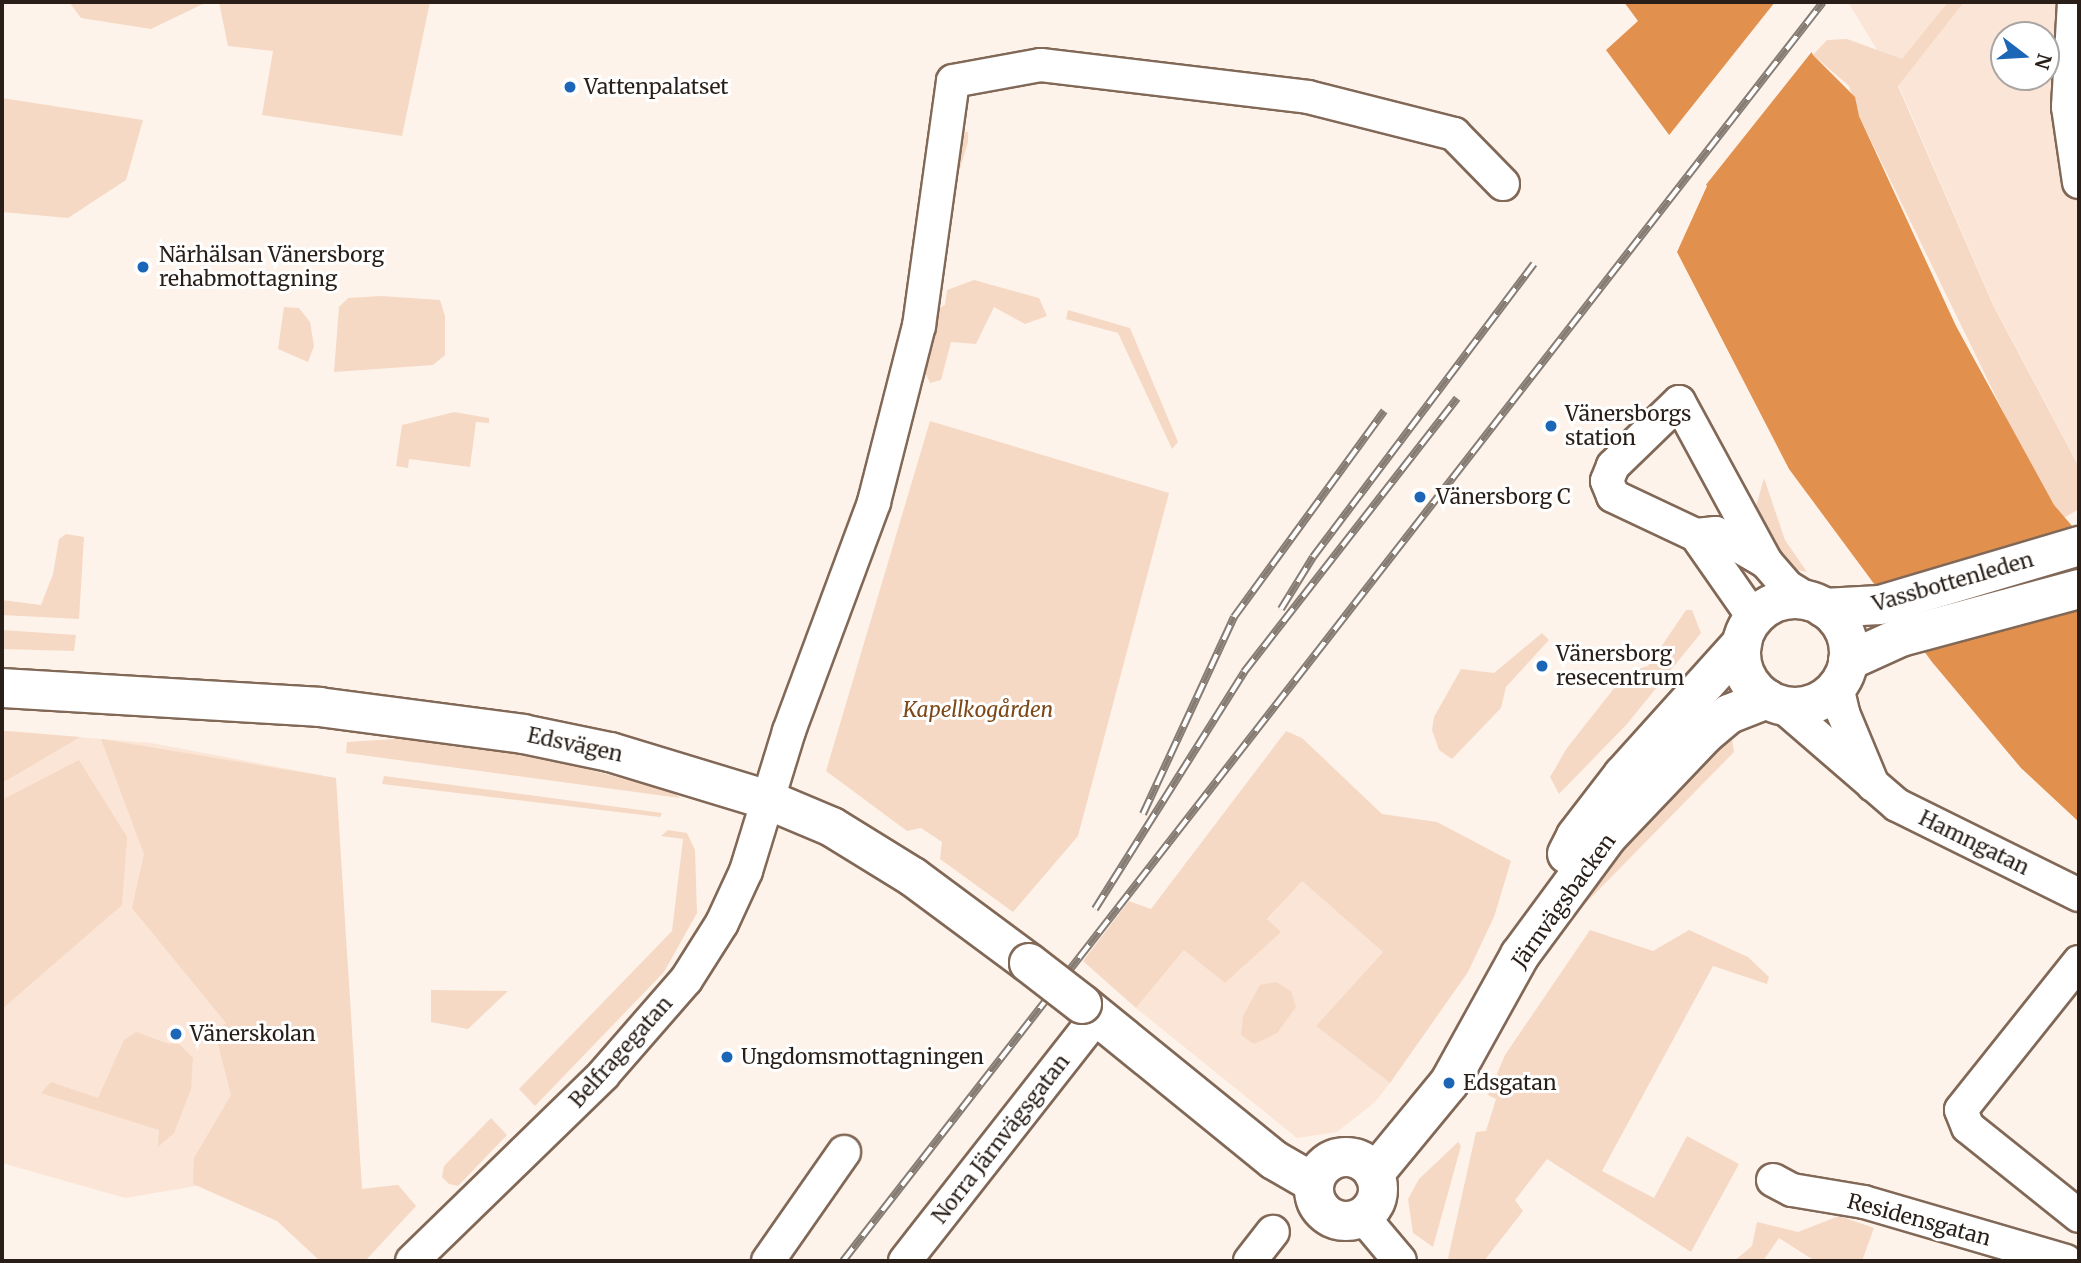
<!DOCTYPE html>
<meta charset="utf-8">
<style>
body{margin:0}
#map{position:relative;width:2081px;height:1263px;overflow:hidden;background:#fef3ea;font-family:Merriweather,serif}
div>[style]{position:absolute}
.built>*{inset:0;background:#fbe5d6}
.green>*{inset:0;background:#f5d9c4}
.water>*{inset:0;background:#e1904e}
.pier>*{inset:0;background:#fef3ea}
.roads{filter:drop-shadow(2px 0 #816857) drop-shadow(-2px 0 #816857) drop-shadow(0 2px #816857) drop-shadow(0 -2px #816857)}
.street>*{height:32px;margin:-16px;padding:0 16px;transform-origin:16px;border-radius:16px;background:#fff}
.secondary>*{height:38px;margin:-19px;padding:0 19px;transform-origin:19px;border-radius:19px;background:#fff}
.secondary>.ring{margin:-19px;padding:0;box-sizing:content-box;background:none;border:38px solid #fff;border-radius:50%}
.rail>*{height:8px;margin-top:-4px;transform-origin:0;background:repeating-linear-gradient(90deg,#fff 0 16px,#867c74 0 32px);box-sizing:border-box;border-block:2px solid #867c74}
.bridges{filter:drop-shadow(2px 0 #816857) drop-shadow(-2px 0 #816857) drop-shadow(0 2px #816857) drop-shadow(0 -2px #816857)}
.secondary-bridge>*{height:38px;margin:-19px;padding:0 19px;transform-origin:19px;border-radius:19px;background:#fff}
.dots>*{width:19px;height:19px;translate:-50% -50%;box-sizing:border-box;border:4px solid #fff;border-radius:50%}
span{translate:-50% -50%;white-space:nowrap;text-align:center;line-height:1.15;-webkit-text-stroke:6px #fff;paint-order:stroke}
.poi-label{font-size:21px;color:#291f18}
.left{translate:0 -50%;text-align:left}
.street-label{font-size:21px;color:#291f18}
.park-label{font-size:21px;color:#7d4818;font-style:italic}
.frame{position:absolute;inset:0;border:4px solid #291f18;pointer-events:none}
.north{position:absolute;left:1990px;top:21px;width:70px;height:70px;box-sizing:border-box;background:#fff;border:2px solid #a9a5a3;border-radius:50%;rotate:107deg;font-size:19px;font-weight:700;line-height:28px;text-align:center;color:#291f18}
.north::after{content:'';display:block;margin:auto;width:24px;height:32px;background:#1b66b6;clip-path:polygon(50% 0,100% 100%,50% 72%,0 100%)}
</style>
<div id="map">
<div class="built">
<i style="clip-path:polygon(evenodd,1848px 2px,2079px 2px,2079px 466px,1993px 304px,1899px 86px,1848px 2px,2004px 35px,2046px 35px,2046px 77px,2004px 77px,2004px 35px)"></i>
<i style="clip-path:polygon(2px 731px,151px 743px,336px 778px,339px 905px,362px 1189px,398px 1185px,416px 1206px,365px 1261px,208px 1184px,125px 1198px,2px 1163px)"></i>
<i style="clip-path:polygon(1301px 880px,1383px 952px,1316px 1026px,1390px 1083px,1375px 1102px,1337px 1132px,1297px 1138px,1136px 1008px,1185px 949px,1225px 983px,1280px 932px,1267px 920px)"></i>
</div>
<div class="green">
<i style="clip-path:polygon(69px 2px,207px 2px,151px 29px,81px 18px)"></i>
<i style="clip-path:polygon(219px 2px,430px 2px,402px 136px,262px 115px,273px 51px,228px 46px)"></i>
<i style="clip-path:polygon(1948px 2px,1964px 2px,1898px 86px,1993px 305px,2079px 467px,2079px 509px,2057px 522px,1859px 116px,1849px 86px,1813px 55px,1827px 40px,1847px 39px,1902px 59px)"></i>
<i style="clip-path:polygon(2px 98px,143px 120px,126px 180px,68px 218px,2px 212px)"></i>
<i style="clip-path:polygon(959px 132px,968px 132px,968px 142px,950px 202px)"></i>
<i style="clip-path:polygon(974px 280px,1039px 298px,1047px 316px,1025px 324px,994px 307px,976px 344px,951px 342px,941px 380px,930px 383px,924px 370px,937px 309px,945px 305px,947px 290px)"></i>
<i style="clip-path:polygon(381px 296px,440px 300px,445px 316px,445px 355px,433px 365px,334px 372px,339px 307px,348px 298px)"></i>
<i style="clip-path:polygon(284px 307px,299px 308px,310px 322px,314px 346px,308px 362px,278px 349px)"></i>
<i style="clip-path:polygon(1068px 310px,1130px 328px,1178px 442px,1172px 449px,1118px 333px,1066px 319px)"></i>
<i style="clip-path:polygon(454px 412px,489px 418px,489px 423px,476px 422px,470px 467px,409px 459px,408px 468px,396px 466px,402px 425px)"></i>
<i style="clip-path:polygon(930px 421px,1169px 493px,1078px 836px,1013px 912px,940px 859px,942px 842px,921px 828px,907px 831px,826px 771px)"></i>
<i style="clip-path:polygon(1764px 478px,1785px 540px,1807px 572px,1793px 569px,1780px 554px,1755px 510px)"></i>
<i style="clip-path:polygon(66px 534px,84px 537px,79px 619px,2px 615px,2px 600px,41px 605px,53px 574px,59px 539px)"></i>
<i style="clip-path:polygon(1686px 610px,1692px 610px,1701px 633px,1627px 724px,1559px 794px,1550px 777px,1567px 748px,1626px 673px,1648px 666px)"></i>
<i style="clip-path:polygon(2px 630px,76px 635px,74px 651px,2px 649px)"></i>
<i style="clip-path:polygon(1542px 633px,1549px 640px,1506px 687px,1501px 708px,1452px 759px,1439px 750px,1432px 730px,1434px 717px,1461px 669px,1494px 673px)"></i>
<i style="clip-path:polygon(2px 731px,8px 731px,80px 737px,2px 783px)"></i>
<i style="clip-path:polygon(1286px 731px,1302px 738px,1382px 814px,1437px 822px,1511px 861px,1494px 917px,1468px 972px,1390px 1083px,1316px 1026px,1383px 952px,1302px 881px,1267px 919px,1281px 932px,1225px 983px,1184px 950px,1136px 1008px,1083px 961px,1129px 901px,1151px 909px)"></i>
<i style="clip-path:polygon(1731px 733px,1734px 752px,1574px 915px,1546px 955px,1586px 884px)"></i>
<i style="clip-path:polygon(426px 737px,541px 757px,673px 792px,680px 798px,346px 753px,347px 742px)"></i>
<i style="clip-path:polygon(101px 739px,336px 778px,362px 1189px,398px 1185px,416px 1206px,365px 1261px,320px 1261px,277px 1221px,193px 1184px,194px 1158px,231px 1095px,215px 1032px,226px 1023px,132px 908px,144px 854px)"></i>
<i style="clip-path:polygon(79px 760px,127px 837px,122px 905px,2px 1009px,2px 800px)"></i>
<i style="clip-path:polygon(384px 776px,544px 797px,662px 813px,660px 817px,382px 784px)"></i>
<i style="clip-path:polygon(668px 830px,687px 833px,695px 850px,697px 913px,664px 972px,535px 1106px,519px 1089px,672px 931px,683px 839px,661px 836px)"></i>
<i style="clip-path:polygon(1590px 930px,1653px 951px,1689px 930px,1748px 957px,1769px 977px,1767px 984px,1713px 966px,1602px 1171px,1654px 1198px,1687px 1136px,1739px 1164px,1691px 1252px,1547px 1159px,1515px 1200px,1523px 1211px,1484px 1261px,1452px 1261px,1448px 1258px,1476px 1132px,1486px 1131px,1496px 1099px,1488px 1095px,1505px 1055px)"></i>
<i style="clip-path:polygon(1276px 982px,1291px 991px,1296px 1007px,1277px 1033px,1254px 1044px,1241px 1035px,1243px 1016px,1260px 985px)"></i>
<i style="clip-path:polygon(431px 990px,508px 991px,468px 1029px,431px 1022px)"></i>
<i style="clip-path:polygon(136px 1032px,169px 1044px,177px 1042px,193px 1058px,191px 1089px,174px 1133px,158px 1147px,159px 1130px,41px 1093px,51px 1082px,98px 1098px,124px 1040px)"></i>
<i style="clip-path:polygon(491px 1118px,507px 1135px,458px 1186px,449px 1184px,442px 1177px,444px 1166px)"></i>
<i style="clip-path:polygon(1458px 1142px,1461px 1146px,1433px 1247px,1413px 1233px,1408px 1199px,1419px 1179px)"></i>
<i style="clip-path:polygon(1839px 1216px,1874px 1228px,1862px 1261px,1815px 1261px,1779px 1238px,1763px 1261px,1734px 1261px,1752px 1246px,1757px 1222px,1798px 1232px)"></i>
</div>
<div class="water">
<i style="clip-path:polygon(1624px 2px,1786px 2px,1813px 55px,1855px 97px,1859px 116px,1956px 326px,2054px 505px,2079px 534px,2079px 822px,2021px 768px,1932px 662px,1789px 469px,1677px 252px,1707px 186px,1606px 50px,1638px 21px)"></i>
</div>
<div class="pier">
<i style="clip-path:polygon(1775px 2px,1790px 2px,1814px 49px,1701px 191px,1703px 186px,1666px 139px)"></i>
</div>
<div class="roads">
<div class="street">
<i style="left:2074px;top:2px;width:105px;rotate:93.3deg"></i>
<i style="left:2068px;top:107px;width:76px;rotate:81.7deg"></i>
<i style="left:1696px;top:535px;width:101px;rotate:55.1deg"></i>
<i style="left:1766px;top:562px;width:182px;rotate:-118.5deg"></i>
<i style="left:1679px;top:402px;width:92px;rotate:135.9deg"></i>
<i style="left:1613px;top:466px;width:16px;rotate:112deg"></i>
<i style="left:1607px;top:481px;width:16px;rotate:68deg"></i>
<i style="left:1613px;top:496px;width:92px;rotate:25.2deg"></i>
<i style="left:1696px;top:535px;width:20px;rotate:-6deg"></i>
<i style="left:1716px;top:533px;width:58px;rotate:30.1deg"></i>
<i style="left:1766px;top:562px;width:33px;rotate:49deg"></i>
<i style="left:1788px;top:587px;width:31px;rotate:32deg"></i>
<i style="left:1837px;top:686px;width:28px;rotate:77deg"></i>
<i style="left:1843px;top:713px;width:78px;rotate:67.4deg"></i>
<i style="left:1781px;top:705px;width:153px;rotate:40.8deg"></i>
<i style="left:1897px;top:805px;width:203px;rotate:26.3deg"></i>
<i style="left:2079px;top:962px;width:189px;rotate:128.6deg"></i>
<i style="left:1961px;top:1110px;width:18px;rotate:68deg"></i>
<i style="left:1968px;top:1127px;width:142px;rotate:38.7deg"></i>
<i style="left:1773px;top:1180px;width:21px;rotate:28deg"></i>
<i style="left:1792px;top:1190px;width:73px;rotate:9.5deg"></i>
<i style="left:1864px;top:1202px;width:210px;rotate:16.3deg"></i>
<i style="left:1363px;top:1217px;width:57px;rotate:49.9deg"></i>
<i style="left:412px;top:1261px;width:267px;rotate:-44.2deg"></i>
<i style="left:603px;top:1075px;width:126px;rotate:-48.9deg"></i>
<i style="left:686px;top:980px;width:67px;rotate:-57.7deg"></i>
<i style="left:722px;top:923px;width:57px;rotate:-65.2deg"></i>
<i style="left:746px;top:871px;width:146px;rotate:-72.9deg"></i>
<i style="left:789px;top:731px;width:244px;rotate:-69.6deg"></i>
<i style="left:874px;top:502px;width:182px;rotate:-75.7deg"></i>
<i style="left:919px;top:326px;width:247px;rotate:-82.1deg"></i>
<i style="left:953px;top:81px;width:89px;rotate:-10.3deg"></i>
<i style="left:1041px;top:65px;width:269px;rotate:6.8deg"></i>
<i style="left:1308px;top:97px;width:151px;rotate:14.2deg"></i>
<i style="left:1454px;top:134px;width:70px;rotate:45.6deg"></i>
<i style="left:768px;top:1261px;width:133px;rotate:-55.1deg"></i>
<i style="left:905px;top:1261px;width:310px;rotate:-51.9deg"></i>
<i style="left:1250px;top:1261px;width:37px;rotate:-52deg"></i>
</div>
<div class="secondary">
<i class="ring" style="left:1741px;top:599px;width:70px;height:70px"></i>
<i style="left:1824px;top:608px;width:56px;rotate:-3.1deg"></i>
<i style="left:1880px;top:605px;width:208px;rotate:-16.5deg"></i>
<i style="left:1848px;top:661px;width:58px;rotate:-24.4deg"></i>
<i style="left:1901px;top:637px;width:184px;rotate:-15.1deg"></i>
<i style="left:2px;top:688px;width:318px;rotate:3.4deg"></i>
<i style="left:319px;top:707px;width:206px;rotate:7.5deg"></i>
<i style="left:523px;top:734px;width:89px;rotate:11.7deg"></i>
<i style="left:610px;top:752px;width:165px;rotate:16.9deg"></i>
<i style="left:768px;top:800px;width:69px;rotate:22.9deg"></i>
<i style="left:832px;top:827px;width:95px;rotate:31.7deg"></i>
<i style="left:913px;top:877px;width:144px;rotate:36.6deg"></i>
<i style="left:1567px;top:854px;width:20px;rotate:-63deg"></i>
<i style="left:1576px;top:836px;width:77px;rotate:-52.4deg"></i>
<i style="left:1623px;top:775px;width:178px;rotate:-48deg"></i>
<i style="left:1082px;top:1004px;width:247px;rotate:39.1deg"></i>
<i style="left:1274px;top:1160px;width:46px;rotate:29.9deg"></i>
<i class="ring" style="left:1314px;top:1157px;width:26px;height:26px"></i>
<i style="left:1374px;top:1174px;width:118px;rotate:-50.5deg"></i>
<i style="left:1449px;top:1083px;width:146px;rotate:-61deg"></i>
<i style="left:1520px;top:955px;width:147px;rotate:-53.6deg"></i>
<i style="left:1607px;top:837px;width:141px;rotate:-46.4deg"></i>
<i style="left:1704px;top:735px;width:33px;rotate:-40deg"></i>
<i style="left:1729px;top:714px;width:41px;rotate:-21.5deg"></i>
</div>
</div>
<div class="rail">
<i style="left:1281px;top:609px;width:61px;rotate:-58.4deg"></i>
<i style="left:1313px;top:557px;width:367px;rotate:-53deg"></i>
<i style="left:1143px;top:814px;width:217px;rotate:-65.2deg"></i>
<i style="left:1234px;top:617px;width:255px;rotate:-53.9deg"></i>
<i style="left:1095px;top:909px;width:280px;rotate:-57.8deg"></i>
<i style="left:1244px;top:672px;width:347px;rotate:-52.1deg"></i>
<i style="left:843px;top:1261px;width:1595px;rotate:-52.1deg"></i>
</div>
<div class="bridges">
<div class="secondary-bridge">
<i style="left:1029px;top:963px;width:67px;rotate:37.7deg"></i>
</div>
</div>
<div class="dots">
<i style="left:570px;top:87px;background:#1b66b6"></i>
<i style="left:143px;top:267px;background:#1b66b6"></i>
<i style="left:1551px;top:426px;background:#1b66b6"></i>
<i style="left:1420px;top:497px;background:#1b66b6"></i>
<i style="left:1542px;top:666px;background:#1b66b6"></i>
<i style="left:176px;top:1034px;background:#1b66b6"></i>
<i style="left:727px;top:1057px;background:#1b66b6"></i>
<i style="left:1449px;top:1083px;background:#1b66b6"></i>
</div>
<div class="poi-label">
<span class="left" style="left:584px;top:87px">Vattenpalatset</span>
<span class="left" style="left:159px;top:267px">Närhälsan Vänersborg<br>rehabmottagning</span>
<span class="left" style="left:1565px;top:426px">Vänersborgs<br>station</span>
<span class="left" style="left:1436px;top:497px">Vänersborg C</span>
<span class="left" style="left:1556px;top:666px">Vänersborg<br>resecentrum</span>
<span class="left" style="left:190px;top:1034px">Vänerskolan</span>
<span class="left" style="left:741px;top:1057px">Ungdomsmottagningen</span>
<span class="left" style="left:1463px;top:1083px">Edsgatan</span>
</div>
<div class="street-label">
<span style="left:1953px;top:582px;rotate:-16deg">Vassbottenleden</span>
<span style="left:575px;top:745px;rotate:12deg">Edsvägen</span>
<span style="left:1974px;top:843px;rotate:26deg">Hamngatan</span>
<span style="left:1564px;top:901px;rotate:-54deg">Järnvägsbacken</span>
<span style="left:621px;top:1052px;rotate:-48deg">Belfragegatan</span>
<span style="left:1001px;top:1139px;rotate:-52deg">Norra Järnvägsgatan</span>
<span style="left:1919px;top:1220px;rotate:15deg">Residensgatan</span>
</div>
<div class="park-label">
<span style="left:978px;top:710px">Kapellkogården</span>
</div>
<div class="frame"></div>
<div class="north">N</div>
</div>
